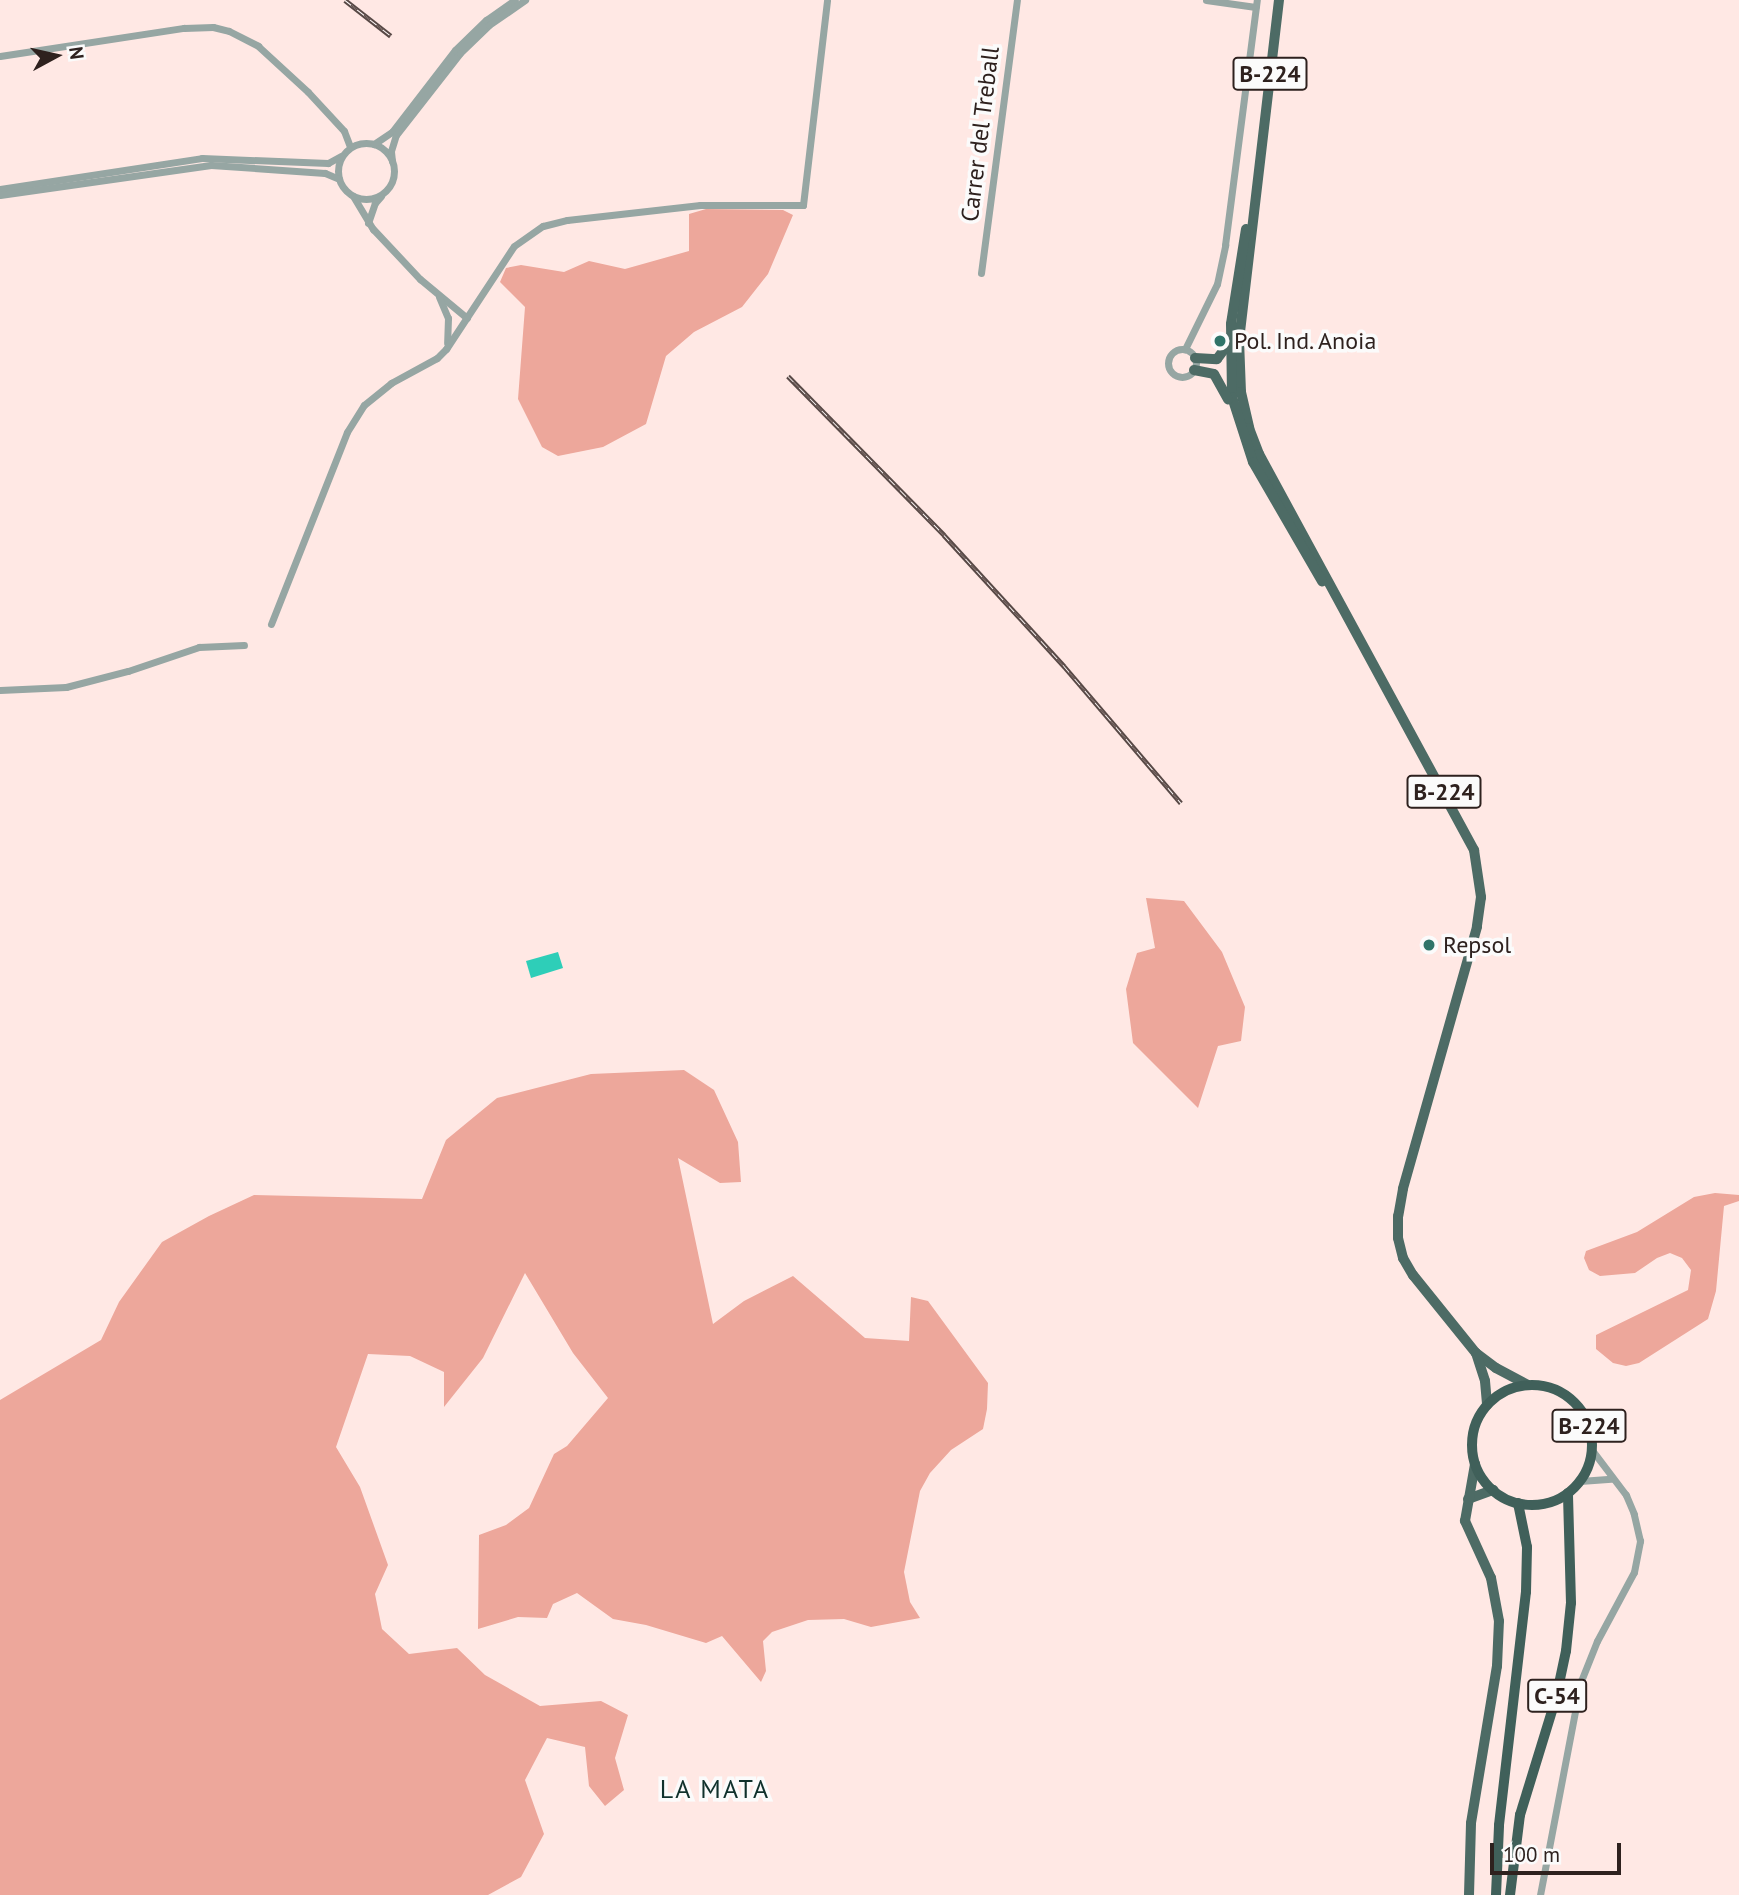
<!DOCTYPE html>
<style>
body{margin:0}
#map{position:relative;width:1739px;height:1895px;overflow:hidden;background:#ffe8e4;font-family:"PT Sans",sans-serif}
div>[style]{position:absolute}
.green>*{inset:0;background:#eda79b}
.water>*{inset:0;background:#2eceb8}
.minor>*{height:7px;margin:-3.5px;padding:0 3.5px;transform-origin:3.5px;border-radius:3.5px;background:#96a6a3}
.minor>.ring{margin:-3.5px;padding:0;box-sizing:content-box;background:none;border:7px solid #96a6a3;border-radius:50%}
.primary>*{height:10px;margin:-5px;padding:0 5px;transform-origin:5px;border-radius:5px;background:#4d6b65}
.trunk>*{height:10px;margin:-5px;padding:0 5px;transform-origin:5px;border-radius:5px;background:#40605a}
.trunk>.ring{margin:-5px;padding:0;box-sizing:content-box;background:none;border:10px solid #40605a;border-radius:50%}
.rail>*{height:5px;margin-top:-2.5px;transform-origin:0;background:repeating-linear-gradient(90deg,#fbfbfb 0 8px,#584946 0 16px);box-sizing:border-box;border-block:2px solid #584946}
.dots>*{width:19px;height:19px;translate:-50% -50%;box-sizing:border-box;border:4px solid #fbfbfb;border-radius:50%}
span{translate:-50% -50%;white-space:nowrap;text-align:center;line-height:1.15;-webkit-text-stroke:7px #fbfbfb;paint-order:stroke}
.shield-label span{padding:2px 5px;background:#fbfbfb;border:2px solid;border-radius:5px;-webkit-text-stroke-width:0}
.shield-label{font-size:23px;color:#2e211e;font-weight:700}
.street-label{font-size:24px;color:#2e211e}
.poi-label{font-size:24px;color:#2e211e}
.left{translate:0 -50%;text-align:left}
.neighbourhood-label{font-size:26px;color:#10312c;letter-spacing:2px}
.north{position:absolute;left:21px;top:21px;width:70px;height:70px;-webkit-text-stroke:5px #fbfbfb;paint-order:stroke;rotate:82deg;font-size:19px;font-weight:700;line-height:28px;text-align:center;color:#2e211e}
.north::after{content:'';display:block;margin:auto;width:24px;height:32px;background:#2e211e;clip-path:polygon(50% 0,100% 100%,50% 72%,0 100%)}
.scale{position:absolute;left:1490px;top:1843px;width:131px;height:32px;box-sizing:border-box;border:4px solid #2e211e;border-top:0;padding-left:9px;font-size:21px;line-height:24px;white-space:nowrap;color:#2e211e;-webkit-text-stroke:5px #fbfbfb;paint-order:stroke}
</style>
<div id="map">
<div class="green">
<i style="clip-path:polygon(706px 209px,783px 210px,793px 215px,768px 274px,742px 307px,694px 332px,666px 356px,646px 424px,603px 447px,558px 456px,542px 447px,518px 399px,525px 307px,500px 282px,506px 268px,521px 265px,564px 272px,589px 261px,625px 269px,689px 251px,689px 214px)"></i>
<i style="clip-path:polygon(1146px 898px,1184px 901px,1222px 952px,1245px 1007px,1241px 1041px,1218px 1046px,1198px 1108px,1133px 1043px,1126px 989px,1137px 953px,1155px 948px)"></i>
<i style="clip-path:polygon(684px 1070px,714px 1090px,738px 1142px,741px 1182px,720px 1183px,678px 1158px,713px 1324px,744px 1301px,793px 1276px,865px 1338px,909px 1341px,911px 1297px,928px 1301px,988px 1383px,987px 1409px,983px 1429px,951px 1450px,930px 1473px,920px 1491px,904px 1572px,910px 1602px,920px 1618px,871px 1627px,844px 1619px,808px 1620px,772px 1632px,763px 1641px,766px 1671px,761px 1682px,722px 1636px,706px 1643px,646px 1625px,613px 1619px,577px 1593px,553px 1604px,547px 1618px,518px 1617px,478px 1629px,479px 1535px,506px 1525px,529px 1508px,554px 1454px,567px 1446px,608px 1398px,573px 1353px,525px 1273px,483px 1358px,444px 1407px,444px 1372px,410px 1356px,368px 1354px,336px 1447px,360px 1487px,388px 1565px,375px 1594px,382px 1629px,409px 1654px,457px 1648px,485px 1675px,540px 1706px,601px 1701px,628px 1715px,615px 1758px,624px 1790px,605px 1806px,589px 1786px,585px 1747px,547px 1738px,525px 1780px,544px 1834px,521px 1877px,488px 1895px,0 1895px,0 1400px,101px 1340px,119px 1302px,162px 1242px,209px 1216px,254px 1195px,422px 1199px,446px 1140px,497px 1098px,591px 1074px)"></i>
<i style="clip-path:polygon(1715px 1193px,1739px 1195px,1739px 1201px,1724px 1206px,1716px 1291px,1708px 1319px,1639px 1363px,1626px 1366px,1613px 1363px,1596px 1349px,1596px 1335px,1688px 1290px,1691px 1270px,1682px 1258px,1670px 1253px,1657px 1258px,1635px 1273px,1600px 1276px,1589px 1270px,1584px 1258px,1586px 1251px,1637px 1232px,1694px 1197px)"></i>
</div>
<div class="water">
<i style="clip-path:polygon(558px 952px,563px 968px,531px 978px,526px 961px)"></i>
</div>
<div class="minor">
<i style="left:1206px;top:0;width:50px;rotate:8deg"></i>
<i style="left:0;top:56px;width:186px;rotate:-8.7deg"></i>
<i style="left:184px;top:28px;width:29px;rotate:-2deg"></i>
<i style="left:213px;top:27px;width:16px;rotate:14deg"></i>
<i style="left:229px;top:31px;width:33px;rotate:27deg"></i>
<i style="left:258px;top:46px;width:68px;rotate:42.6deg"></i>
<i style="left:308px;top:92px;width:53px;rotate:47.3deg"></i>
<i style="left:344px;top:131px;width:17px;rotate:69deg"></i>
<i class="ring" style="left:338px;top:143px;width:49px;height:49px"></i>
<i style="left:374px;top:144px;width:22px;rotate:-34deg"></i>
<i style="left:392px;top:132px;width:103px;rotate:-52.5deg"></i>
<i style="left:455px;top:50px;width:43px;rotate:-44.1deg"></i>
<i style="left:486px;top:20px;width:35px;rotate:-35deg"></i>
<i style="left:392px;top:161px;width:10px;rotate:-96deg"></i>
<i style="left:391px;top:151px;width:17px;rotate:-73deg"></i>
<i style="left:396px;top:135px;width:104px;rotate:-52deg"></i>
<i style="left:460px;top:53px;width:40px;rotate:-44deg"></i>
<i style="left:489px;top:25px;width:44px;rotate:-34.8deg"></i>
<i style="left:0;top:189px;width:204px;rotate:-8.7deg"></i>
<i style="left:202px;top:158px;width:126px;rotate:2.3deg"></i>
<i style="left:328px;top:163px;width:15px;rotate:-28deg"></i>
<i style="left:0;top:195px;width:213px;rotate:-8.1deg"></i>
<i style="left:211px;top:165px;width:114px;rotate:4deg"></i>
<i style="left:325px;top:173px;width:15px;rotate:23deg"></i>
<i style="left:353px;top:196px;width:39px;rotate:59deg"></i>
<i style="left:373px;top:229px;width:69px;rotate:46.8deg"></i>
<i style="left:420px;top:279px;width:61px;rotate:39.7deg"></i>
<i style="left:368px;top:223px;width:21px;rotate:-71deg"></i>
<i style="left:375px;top:203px;width:9px;rotate:-49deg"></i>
<i style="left:981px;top:273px;width:275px;rotate:-82.5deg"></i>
<i style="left:439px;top:297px;width:23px;rotate:67deg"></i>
<i style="left:448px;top:318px;width:25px;rotate:92deg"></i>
<i style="left:1185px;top:349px;width:72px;rotate:-63.8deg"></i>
<i style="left:1217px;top:284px;width:40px;rotate:-78deg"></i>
<i style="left:1225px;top:245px;width:247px;rotate:-82.6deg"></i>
<i class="ring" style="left:1168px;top:349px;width:21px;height:21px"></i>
<i style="left:271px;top:624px;width:206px;rotate:-68.4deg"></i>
<i style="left:347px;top:432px;width:32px;rotate:-58deg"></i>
<i style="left:364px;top:405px;width:35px;rotate:-39deg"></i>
<i style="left:391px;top:383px;width:52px;rotate:-28.5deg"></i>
<i style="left:437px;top:358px;width:13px;rotate:-45deg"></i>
<i style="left:446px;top:349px;width:123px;rotate:-56.6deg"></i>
<i style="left:514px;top:246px;width:35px;rotate:-35deg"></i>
<i style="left:543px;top:226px;width:25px;rotate:-14deg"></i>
<i style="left:567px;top:220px;width:134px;rotate:-6.4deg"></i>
<i style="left:700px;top:205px;width:103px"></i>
<i style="left:803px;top:205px;width:206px;rotate:-83.3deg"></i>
<i style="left:0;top:690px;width:66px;rotate:-2.6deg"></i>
<i style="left:66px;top:687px;width:64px;rotate:-14.5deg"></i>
<i style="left:128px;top:671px;width:75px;rotate:-18.7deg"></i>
<i style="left:199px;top:647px;width:45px;rotate:-2.5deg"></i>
<i style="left:1580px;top:1481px;width:31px;rotate:-4deg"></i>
<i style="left:1540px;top:1895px;width:218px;rotate:-79.2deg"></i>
<i style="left:1581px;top:1681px;width:43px;rotate:-68.2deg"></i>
<i style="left:1597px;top:1641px;width:78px;rotate:-61.8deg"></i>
<i style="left:1634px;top:1572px;width:32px;rotate:-79deg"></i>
<i style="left:1640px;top:1541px;width:28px;rotate:-103deg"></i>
<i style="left:1634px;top:1514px;width:21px;rotate:-113deg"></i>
<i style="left:1626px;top:1495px;width:56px;rotate:-127.1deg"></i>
</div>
<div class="primary">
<i style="left:1279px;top:0;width:342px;rotate:96.7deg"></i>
<i style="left:1239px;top:340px;width:52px;rotate:87.8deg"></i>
<i style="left:1241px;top:392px;width:37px;rotate:77deg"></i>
<i style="left:1249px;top:428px;width:28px;rotate:69deg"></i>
<i style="left:1259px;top:454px;width:451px;rotate:61.5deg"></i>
<i style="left:1474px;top:850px;width:48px;rotate:81.5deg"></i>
<i style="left:1481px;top:897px;width:30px;rotate:98deg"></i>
<i style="left:1477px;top:927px;width:272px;rotate:105.8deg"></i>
<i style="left:1403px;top:1189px;width:27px;rotate:100deg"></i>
<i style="left:1398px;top:1216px;width:22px;rotate:90deg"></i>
<i style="left:1398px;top:1238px;width:21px;rotate:76deg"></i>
<i style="left:1403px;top:1258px;width:20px;rotate:60deg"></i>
<i style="left:1413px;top:1275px;width:100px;rotate:51.1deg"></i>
<i style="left:1476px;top:1353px;width:25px;rotate:37deg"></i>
<i style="left:1496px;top:1368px;width:36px;rotate:28deg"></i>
<i style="left:1246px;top:229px;width:96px;rotate:99deg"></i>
<i style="left:1231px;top:324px;width:73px;rotate:89.2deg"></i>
<i style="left:1232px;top:397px;width:68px;rotate:72.1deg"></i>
<i style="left:1253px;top:462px;width:138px;rotate:59.9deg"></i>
<i style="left:1195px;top:358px;width:22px;rotate:3deg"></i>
<i style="left:1217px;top:359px;width:20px;rotate:-53deg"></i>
<i style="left:1194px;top:370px;width:20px;rotate:11deg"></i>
<i style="left:1214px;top:374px;width:29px;rotate:61deg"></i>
<i style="left:1476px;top:1353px;width:29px;rotate:72deg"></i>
<i style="left:1485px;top:1381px;width:24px;rotate:85deg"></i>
<i style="left:1468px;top:1499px;width:27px;rotate:-20deg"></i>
<i style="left:1469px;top:1895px;width:72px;rotate:-88.4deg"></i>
<i style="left:1471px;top:1823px;width:159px;rotate:-80.6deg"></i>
<i style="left:1497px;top:1666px;width:45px;rotate:-87.5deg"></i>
<i style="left:1499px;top:1621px;width:44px;rotate:-100.5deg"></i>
<i style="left:1491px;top:1578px;width:63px;rotate:-114.5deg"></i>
<i style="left:1465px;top:1521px;width:58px;rotate:-80deg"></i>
</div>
<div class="trunk">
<i class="ring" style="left:1472px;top:1385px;width:110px;height:110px"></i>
<i style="left:1496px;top:1895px;width:70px;rotate:-87.5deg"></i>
<i style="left:1499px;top:1825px;width:235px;rotate:-83.4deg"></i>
<i style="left:1526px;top:1592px;width:45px;rotate:-88.7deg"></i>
<i style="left:1527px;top:1547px;width:45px;rotate:-101.6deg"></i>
<i style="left:1510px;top:1895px;width:81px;rotate:-82.9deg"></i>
<i style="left:1520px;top:1815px;width:122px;rotate:-72.9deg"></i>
<i style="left:1556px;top:1698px;width:48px;rotate:-78deg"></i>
<i style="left:1566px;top:1651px;width:48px;rotate:-84.1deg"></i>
<i style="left:1571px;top:1603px;width:110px;rotate:-91.6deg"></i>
</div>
<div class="rail">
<i style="left:345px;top:0;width:58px;rotate:38deg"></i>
<i style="left:788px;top:376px;width:223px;rotate:45.5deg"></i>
<i style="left:944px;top:535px;width:178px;rotate:47.5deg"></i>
<i style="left:1064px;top:666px;width:180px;rotate:49.5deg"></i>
</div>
<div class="dots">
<i style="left:1220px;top:341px;background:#2f7469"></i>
<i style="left:1429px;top:945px;background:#2f7469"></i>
</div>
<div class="shield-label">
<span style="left:1270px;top:74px">B-224</span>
<span style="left:1444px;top:792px">B-224</span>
<span style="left:1589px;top:1426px">B-224</span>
<span style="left:1557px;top:1696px">C-54</span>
</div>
<div class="street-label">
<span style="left:980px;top:134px;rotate:-83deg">Carrer del Treball</span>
</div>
<div class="poi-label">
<span class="left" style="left:1234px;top:341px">Pol. Ind. Anoia</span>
<span class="left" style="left:1443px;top:945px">Repsol</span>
</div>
<div class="neighbourhood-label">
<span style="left:715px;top:1789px">LA MATA</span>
</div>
<div class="north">N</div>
<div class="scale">100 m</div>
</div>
